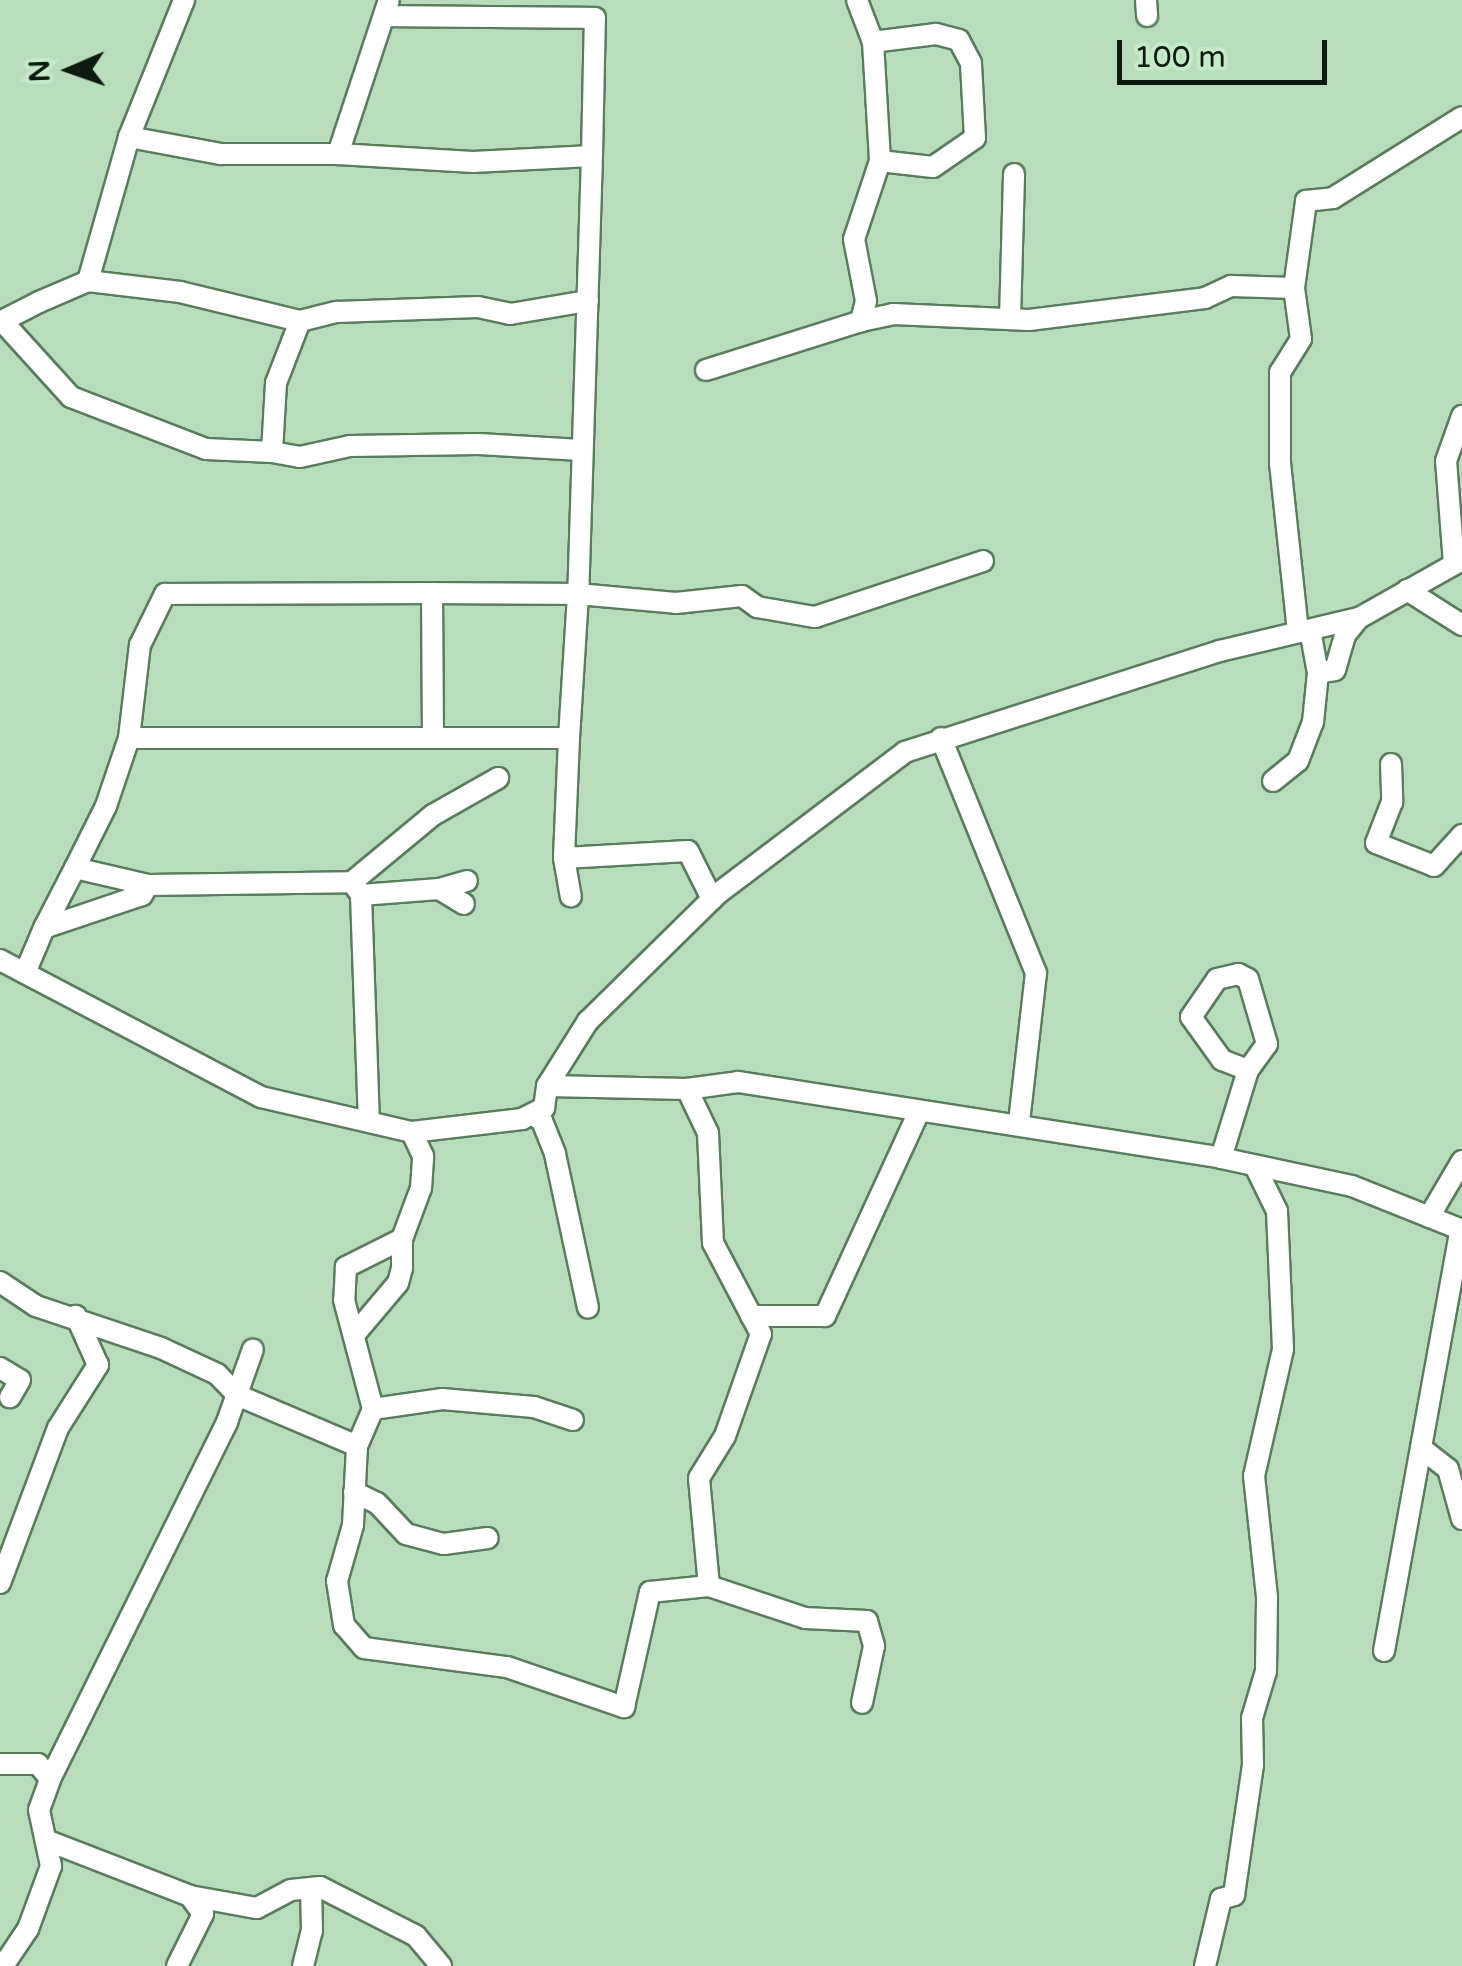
<!DOCTYPE html>
<style>
body{margin:0}
#map{position:relative;width:1462px;height:1966px;overflow:hidden;background:#b7ddbb;font-family:"Varela Round",sans-serif}
div>[style]{position:absolute}
.roads{filter:drop-shadow(2px 0 #597c5d) drop-shadow(-2px 0 #597c5d) drop-shadow(0 2px #597c5d) drop-shadow(0 -2px #597c5d)}
.minor>*{height:20px;margin:-10px;padding:0 10px;transform-origin:10px;border-radius:10px;background:#fff}
span{translate:-50% -50%;white-space:nowrap;text-align:center;line-height:1.15;-webkit-text-stroke:9px #c4eac8;paint-order:stroke}
.north{position:absolute;left:20px;top:20px;width:100px;height:100px;-webkit-text-stroke:8px #c4eac8;paint-order:stroke;rotate:268deg;font-size:28px;font-weight:700;line-height:40px;text-align:center;color:#0d1b0f}
.north::after{content:'';display:block;margin:auto;width:35px;height:45px;background:#0d1b0f;clip-path:polygon(50% 0,100% 100%,50% 72%,0 100%)}
.scale{position:absolute;left:1117px;top:40px;width:210px;height:45px;box-sizing:border-box;border:5px solid #0d1b0f;border-top:0;padding-left:12px;font-size:30px;line-height:35px;white-space:nowrap;color:#0d1b0f;-webkit-text-stroke:8px #c4eac8;paint-order:stroke}
</style>
<div id="map">
<div class="roads">
<div class="minor">
<i style="left:857px;top:0;width:45px;rotate:69.1deg"></i>
<i style="left:1146px;top:0;width:16px;rotate:86deg"></i>
<i style="left:129px;top:137px;width:94px;rotate:10.5deg"></i>
<i style="left:221px;top:154px;width:117px"></i>
<i style="left:338px;top:154px;width:162px;rotate:-71.7deg"></i>
<i style="left:338px;top:154px;width:135px;rotate:3.4deg"></i>
<i style="left:473px;top:162px;width:119px;rotate:-2.9deg"></i>
<i style="left:592px;top:156px;width:138px;rotate:-88.8deg"></i>
<i style="left:595px;top:18px;width:209px;rotate:-179.5deg"></i>
<i style="left:592px;top:156px;width:438px;rotate:91.8deg"></i>
<i style="left:578px;top:594px;width:98px;rotate:5.2deg"></i>
<i style="left:676px;top:603px;width:66px;rotate:-6.1deg"></i>
<i style="left:742px;top:596px;width:19px;rotate:36deg"></i>
<i style="left:757px;top:607px;width:59px;rotate:9.8deg"></i>
<i style="left:815px;top:617px;width:177px;rotate:-18.4deg"></i>
<i style="left:880px;top:161px;width:53px;rotate:6.5deg"></i>
<i style="left:933px;top:167px;width:51px;rotate:-34.6deg"></i>
<i style="left:975px;top:138px;width:75px;rotate:-93.1deg"></i>
<i style="left:971px;top:63px;width:26px;rotate:-118deg"></i>
<i style="left:959px;top:40px;width:24px;rotate:-165deg"></i>
<i style="left:936px;top:34px;width:64px;rotate:172.8deg"></i>
<i style="left:873px;top:42px;width:119px;rotate:86.6deg"></i>
<i style="left:880px;top:161px;width:82px;rotate:108.4deg"></i>
<i style="left:854px;top:239px;width:63px;rotate:79deg"></i>
<i style="left:866px;top:301px;width:21px;rotate:104deg"></i>
<i style="left:861px;top:321px;width:33px;rotate:-12deg"></i>
<i style="left:893px;top:314px;width:136px;rotate:2.5deg"></i>
<i style="left:1029px;top:320px;width:177px;rotate:-7.1deg"></i>
<i style="left:1205px;top:298px;width:29px;rotate:-25deg"></i>
<i style="left:1231px;top:286px;width:63px;rotate:1.8deg"></i>
<i style="left:1294px;top:288px;width:51px;rotate:82.2deg"></i>
<i style="left:1301px;top:339px;width:39px;rotate:122deg"></i>
<i style="left:1280px;top:372px;width:91px;rotate:90deg"></i>
<i style="left:1280px;top:463px;width:169px;rotate:83.9deg"></i>
<i style="left:88px;top:281px;width:150px;rotate:-74.1deg"></i>
<i style="left:129px;top:137px;width:148px;rotate:-68.1deg"></i>
<i style="left:1294px;top:288px;width:88px;rotate:-82.1deg"></i>
<i style="left:1306px;top:201px;width:27px;rotate:-6deg"></i>
<i style="left:1333px;top:198px;width:152px;rotate:-32.1deg"></i>
<i style="left:1010px;top:319px;width:145px;rotate:-88.4deg"></i>
<i style="left:300px;top:321px;width:38px;rotate:-14deg"></i>
<i style="left:337px;top:312px;width:141px;rotate:-2deg"></i>
<i style="left:478px;top:307px;width:33px;rotate:12deg"></i>
<i style="left:510px;top:314px;width:79px;rotate:-9.5deg"></i>
<i style="left:0;top:322px;width:2px;rotate:-27deg"></i>
<i style="left:2px;top:321px;width:42px;rotate:-27.2deg"></i>
<i style="left:39px;top:302px;width:53px;rotate:-23.2deg"></i>
<i style="left:88px;top:281px;width:93px;rotate:6.8deg"></i>
<i style="left:180px;top:292px;width:123px;rotate:13.6deg"></i>
<i style="left:300px;top:321px;width:66px;rotate:111.2deg"></i>
<i style="left:276px;top:383px;width:69px;rotate:93.3deg"></i>
<i style="left:272px;top:452px;width:66px;rotate:-177.4deg"></i>
<i style="left:206px;top:449px;width:145px;rotate:-158.9deg"></i>
<i style="left:71px;top:397px;width:103px;rotate:-132.2deg"></i>
<i style="left:706px;top:370px;width:163px;rotate:-17.5deg"></i>
<i style="left:272px;top:452px;width:28px;rotate:10deg"></i>
<i style="left:300px;top:457px;width:51px;rotate:-12.4deg"></i>
<i style="left:350px;top:446px;width:129px;rotate:-0.9deg"></i>
<i style="left:479px;top:444px;width:102px;rotate:3.4deg"></i>
<i style="left:1454px;top:564px;width:103px;rotate:-94.4deg"></i>
<i style="left:1446px;top:461px;width:48px;rotate:-70.4deg"></i>
<i style="left:1407px;top:590px;width:65px;rotate:32.5deg"></i>
<i style="left:1310px;top:630px;width:44px;rotate:79.5deg"></i>
<i style="left:1318px;top:673px;width:17px;rotate:-10deg"></i>
<i style="left:1335px;top:670px;width:36px;rotate:-74deg"></i>
<i style="left:1345px;top:635px;width:22px;rotate:-51deg"></i>
<i style="left:129px;top:738px;width:440px"></i>
<i style="left:569px;top:738px;width:144px;rotate:-86.4deg"></i>
<i style="left:578px;top:594px;width:146px;rotate:-179.6deg"></i>
<i style="left:432px;top:593px;width:142px;rotate:89.6deg"></i>
<i style="left:569px;top:738px;width:120px;rotate:92.4deg"></i>
<i style="left:564px;top:858px;width:39px;rotate:80deg"></i>
<i style="left:941px;top:738px;width:253px;rotate:68deg"></i>
<i style="left:1036px;top:973px;width:151px;rotate:96.5deg"></i>
<i style="left:1391px;top:764px;width:38px;rotate:88deg"></i>
<i style="left:1392px;top:802px;width:44px;rotate:111.3deg"></i>
<i style="left:1376px;top:843px;width:62px;rotate:21.6deg"></i>
<i style="left:1434px;top:866px;width:42px;rotate:-47.9deg"></i>
<i style="left:1273px;top:781px;width:32px;rotate:-39deg"></i>
<i style="left:1298px;top:761px;width:42px;rotate:-69deg"></i>
<i style="left:1313px;top:722px;width:49px;rotate:-84.2deg"></i>
<i style="left:564px;top:858px;width:124px;rotate:-3.2deg"></i>
<i style="left:688px;top:851px;width:54px;rotate:63.4deg"></i>
<i style="left:75px;top:868px;width:69px;rotate:-63.4deg"></i>
<i style="left:106px;top:806px;width:72px;rotate:-71.3deg"></i>
<i style="left:129px;top:738px;width:94px;rotate:-83.3deg"></i>
<i style="left:140px;top:645px;width:57px;rotate:-63.9deg"></i>
<i style="left:165px;top:594px;width:267px;rotate:-0.2deg"></i>
<i style="left:352px;top:882px;width:105px;rotate:-39.6deg"></i>
<i style="left:433px;top:815px;width:75px;rotate:-29.6deg"></i>
<i style="left:148px;top:885px;width:204px;rotate:-0.8deg"></i>
<i style="left:352px;top:882px;width:16px;rotate:55deg"></i>
<i style="left:361px;top:895px;width:224px;rotate:88deg"></i>
<i style="left:439px;top:889px;width:29px;rotate:-16deg"></i>
<i style="left:361px;top:895px;width:78px;rotate:-4.4deg"></i>
<i style="left:439px;top:889px;width:29px;rotate:31deg"></i>
<i style="left:0;top:960px;width:295px;rotate:27.7deg"></i>
<i style="left:261px;top:1097px;width:155px;rotate:13.1deg"></i>
<i style="left:412px;top:1132px;width:111px;rotate:-6.7deg"></i>
<i style="left:522px;top:1119px;width:25px;rotate:-27deg"></i>
<i style="left:544px;top:1108px;width:22px;rotate:-82deg"></i>
<i style="left:547px;top:1086px;width:140px;rotate:1.2deg"></i>
<i style="left:687px;top:1089px;width:51px;rotate:-7.8deg"></i>
<i style="left:738px;top:1082px;width:489px;rotate:8.9deg"></i>
<i style="left:1221px;top:1158px;width:134px;rotate:12.1deg"></i>
<i style="left:1352px;top:1186px;width:118px;rotate:21.8deg"></i>
<i style="left:25px;top:973px;width:49px;rotate:-67.1deg"></i>
<i style="left:44px;top:928px;width:68px;rotate:-62.7deg"></i>
<i style="left:75px;top:868px;width:75px;rotate:13.1deg"></i>
<i style="left:148px;top:885px;width:12px;rotate:121deg"></i>
<i style="left:142px;top:895px;width:103px;rotate:161.4deg"></i>
<i style="left:547px;top:1086px;width:77px;rotate:-57.8deg"></i>
<i style="left:588px;top:1021px;width:180px;rotate:-44.5deg"></i>
<i style="left:716px;top:895px;width:237px;rotate:-37.1deg"></i>
<i style="left:905px;top:752px;width:331px;rotate:-17.8deg"></i>
<i style="left:1220px;top:651px;width:143px;rotate:-13.4deg"></i>
<i style="left:1359px;top:618px;width:118px;rotate:-29.4deg"></i>
<i style="left:532px;top:1114px;width:12px;rotate:35deg"></i>
<i style="left:542px;top:1121px;width:35px;rotate:68deg"></i>
<i style="left:555px;top:1154px;width:157px;rotate:77.9deg"></i>
<i style="left:1221px;top:1158px;width:92px;rotate:-72.9deg"></i>
<i style="left:1248px;top:1070px;width:28px;rotate:-159deg"></i>
<i style="left:1222px;top:1060px;width:53px;rotate:-125.8deg"></i>
<i style="left:1191px;top:1017px;width:46px;rotate:-55.6deg"></i>
<i style="left:1217px;top:979px;width:22px;rotate:-13deg"></i>
<i style="left:1238px;top:974px;width:11px;rotate:27deg"></i>
<i style="left:1248px;top:979px;width:68px;rotate:73.7deg"></i>
<i style="left:1267px;top:1044px;width:32px;rotate:126deg"></i>
<i style="left:1429px;top:1217px;width:65px;rotate:-59.5deg"></i>
<i style="left:402px;top:1239px;width:63px;rotate:153.4deg"></i>
<i style="left:346px;top:1267px;width:33px;rotate:93deg"></i>
<i style="left:344px;top:1300px;width:113px;rotate:75.1deg"></i>
<i style="left:373px;top:1409px;width:40px;rotate:113.4deg"></i>
<i style="left:357px;top:1446px;width:79px;rotate:92.9deg"></i>
<i style="left:353px;top:1525px;width:58px;rotate:105.9deg"></i>
<i style="left:337px;top:1581px;width:45px;rotate:81deg"></i>
<i style="left:344px;top:1625px;width:30px;rotate:49deg"></i>
<i style="left:364px;top:1648px;width:144px;rotate:7.6deg"></i>
<i style="left:507px;top:1667px;width:124px;rotate:18.9deg"></i>
<i style="left:624px;top:1707px;width:118px;rotate:-77.3deg"></i>
<i style="left:650px;top:1592px;width:59px;rotate:-5.8deg"></i>
<i style="left:709px;top:1586px;width:108px;rotate:-95.3deg"></i>
<i style="left:699px;top:1478px;width:49px;rotate:-58.2deg"></i>
<i style="left:725px;top:1436px;width:108px;rotate:-70.6deg"></i>
<i style="left:761px;top:1334px;width:103px;rotate:-117.8deg"></i>
<i style="left:713px;top:1243px;width:110px;rotate:-92.6deg"></i>
<i style="left:708px;top:1133px;width:49px;rotate:-115.5deg"></i>
<i style="left:0;top:1282px;width:43px;rotate:33.7deg"></i>
<i style="left:36px;top:1306px;width:132px;rotate:18.6deg"></i>
<i style="left:161px;top:1348px;width:62px;rotate:24.9deg"></i>
<i style="left:217px;top:1374px;width:29px;rotate:46deg"></i>
<i style="left:237px;top:1395px;width:130px;rotate:23deg"></i>
<i style="left:751px;top:1316px;width:74px"></i>
<i style="left:825px;top:1316px;width:225px;rotate:-65.3deg"></i>
<i style="left:354px;top:1335px;width:68px;rotate:-49.8deg"></i>
<i style="left:398px;top:1283px;width:16px;rotate:-75deg"></i>
<i style="left:402px;top:1268px;width:29px;rotate:-90deg"></i>
<i style="left:402px;top:1239px;width:54px;rotate:-69.6deg"></i>
<i style="left:421px;top:1188px;width:32px;rotate:-86deg"></i>
<i style="left:423px;top:1156px;width:26px;rotate:-115deg"></i>
<i style="left:0;top:1368px;width:23px;rotate:31deg"></i>
<i style="left:20px;top:1380px;width:20px;rotate:120deg"></i>
<i style="left:373px;top:1409px;width:70px;rotate:-8.2deg"></i>
<i style="left:442px;top:1399px;width:92px;rotate:5deg"></i>
<i style="left:534px;top:1407px;width:41px;rotate:18.4deg"></i>
<i style="left:1421px;top:1448px;width:34px;rotate:38deg"></i>
<i style="left:1448px;top:1469px;width:52px;rotate:74.4deg"></i>
<i style="left:354px;top:1492px;width:25px;rotate:26deg"></i>
<i style="left:377px;top:1503px;width:42px;rotate:46.9deg"></i>
<i style="left:406px;top:1534px;width:39px;rotate:15deg"></i>
<i style="left:444px;top:1544px;width:44px;rotate:-7.8deg"></i>
<i style="left:0;top:1583px;width:165px;rotate:-69.5deg"></i>
<i style="left:58px;top:1428px;width:75px;rotate:-57.6deg"></i>
<i style="left:98px;top:1365px;width:54px;rotate:-114.2deg"></i>
<i style="left:709px;top:1586px;width:101px;rotate:18.4deg"></i>
<i style="left:805px;top:1618px;width:62px;rotate:2.8deg"></i>
<i style="left:867px;top:1621px;width:26px;rotate:74deg"></i>
<i style="left:874px;top:1646px;width:58px;rotate:101.9deg"></i>
<i style="left:1384px;top:1651px;width:429px;rotate:-79.7deg"></i>
<i style="left:0;top:1764px;width:38px"></i>
<i style="left:38px;top:1764px;width:19px;rotate:51deg"></i>
<i style="left:51px;top:1842px;width:149px;rotate:21.2deg"></i>
<i style="left:190px;top:1896px;width:22px;rotate:54deg"></i>
<i style="left:203px;top:1914px;width:58px;rotate:116.6deg"></i>
<i style="left:190px;top:1896px;width:68px;rotate:10.2deg"></i>
<i style="left:257px;top:1908px;width:38px;rotate:-28deg"></i>
<i style="left:291px;top:1890px;width:29px;rotate:-6deg"></i>
<i style="left:320px;top:1887px;width:108px;rotate:27deg"></i>
<i style="left:416px;top:1936px;width:39px;rotate:50deg"></i>
<i style="left:3px;top:1966px;width:45px;rotate:-56deg"></i>
<i style="left:28px;top:1929px;width:67px;rotate:-69.9deg"></i>
<i style="left:51px;top:1866px;width:57px;rotate:-102.1deg"></i>
<i style="left:39px;top:1810px;width:33px;rotate:-70deg"></i>
<i style="left:50px;top:1779px;width:398px;rotate:-63.6deg"></i>
<i style="left:227px;top:1422px;width:77px;rotate:-70.4deg"></i>
<i style="left:303px;top:1966px;width:36px;rotate:-76deg"></i>
<i style="left:312px;top:1931px;width:43px;rotate:-91.3deg"></i>
<i style="left:1205px;top:1966px;width:69px;rotate:-76.6deg"></i>
<i style="left:1221px;top:1899px;width:14px;rotate:-17deg"></i>
<i style="left:1234px;top:1895px;width:131px;rotate:-81.7deg"></i>
<i style="left:1253px;top:1765px;width:47px;rotate:-91.2deg"></i>
<i style="left:1252px;top:1718px;width:49px;rotate:-73.4deg"></i>
<i style="left:1266px;top:1671px;width:74px;rotate:-89.2deg"></i>
<i style="left:1267px;top:1597px;width:122px;rotate:-96.1deg"></i>
<i style="left:1254px;top:1476px;width:130px;rotate:-77.1deg"></i>
<i style="left:1283px;top:1349px;width:138px;rotate:-92.5deg"></i>
<i style="left:1277px;top:1211px;width:50px;rotate:-116.1deg"></i>
</div>
</div>
<div class="north">N</div>
<div class="scale">100 m</div>
</div>
